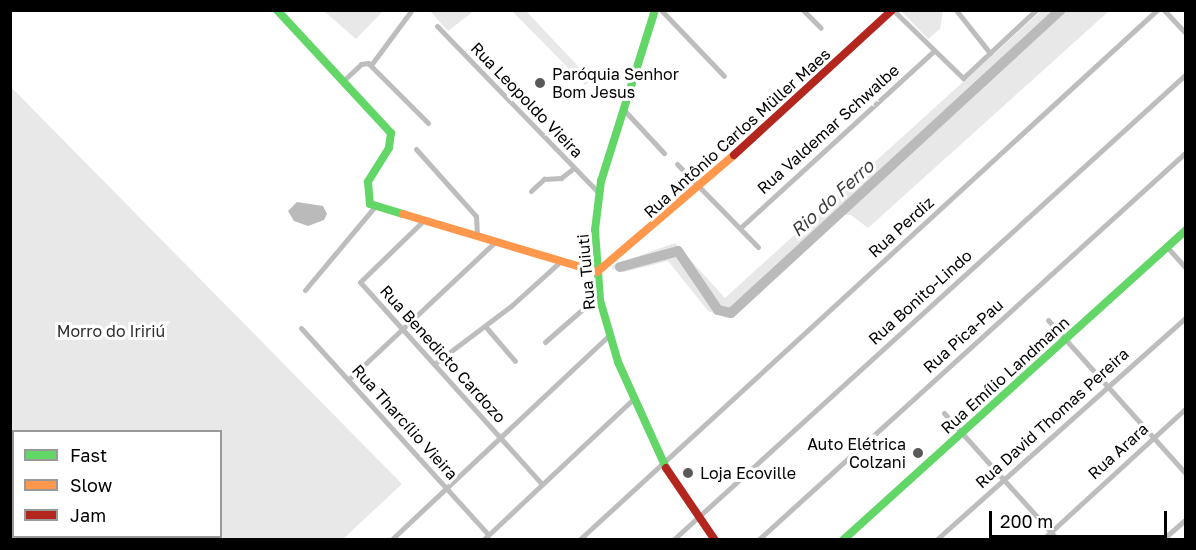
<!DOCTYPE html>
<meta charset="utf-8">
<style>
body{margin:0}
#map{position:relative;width:1196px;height:550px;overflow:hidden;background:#fff;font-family:"Golos Text",sans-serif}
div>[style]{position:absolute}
.green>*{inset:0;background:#e8e8e8}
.water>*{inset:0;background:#bababa}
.river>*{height:10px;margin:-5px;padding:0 5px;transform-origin:5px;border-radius:5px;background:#bababa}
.street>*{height:5px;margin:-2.5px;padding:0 2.5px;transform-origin:2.5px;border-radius:2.5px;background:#bdbdbd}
.fast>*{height:8px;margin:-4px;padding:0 4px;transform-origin:4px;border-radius:4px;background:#63d668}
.slow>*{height:8px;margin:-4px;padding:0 4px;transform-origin:4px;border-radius:4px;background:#ff974d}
.jam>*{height:8px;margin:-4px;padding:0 4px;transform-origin:4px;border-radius:4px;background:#b3261e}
.dots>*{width:16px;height:16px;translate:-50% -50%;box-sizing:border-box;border:3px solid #fff;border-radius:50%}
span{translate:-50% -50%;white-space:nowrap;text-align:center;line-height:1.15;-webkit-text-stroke:6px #fff;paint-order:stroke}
.poi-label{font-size:16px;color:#000}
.left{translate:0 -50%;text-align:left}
.right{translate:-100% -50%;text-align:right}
.street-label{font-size:16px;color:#000}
.park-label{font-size:16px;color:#2d2d2d}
.water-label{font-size:18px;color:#3e3e3e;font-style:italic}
.frame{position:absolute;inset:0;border:12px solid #000;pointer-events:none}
.legend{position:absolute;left:12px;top:430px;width:210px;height:108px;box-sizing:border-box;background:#fff;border:2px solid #999;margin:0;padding:8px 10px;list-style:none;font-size:18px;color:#000}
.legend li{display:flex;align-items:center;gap:12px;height:30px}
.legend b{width:30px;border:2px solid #999}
.scale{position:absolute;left:989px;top:511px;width:178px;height:27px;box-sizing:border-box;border:3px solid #000;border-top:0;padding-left:8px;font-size:18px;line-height:21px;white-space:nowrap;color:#000;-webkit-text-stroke:4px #fff;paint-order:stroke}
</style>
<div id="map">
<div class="green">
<i style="clip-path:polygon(324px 11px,383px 11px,356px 39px)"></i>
<i style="clip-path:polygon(430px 11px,474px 11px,448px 31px)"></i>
<i style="clip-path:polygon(512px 11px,526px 11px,591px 80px,585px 85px)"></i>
<i style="clip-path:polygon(901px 11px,943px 11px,940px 29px,928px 39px)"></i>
<i style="clip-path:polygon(1041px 11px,1109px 11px,868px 228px,851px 215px,842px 215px,727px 318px,708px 311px,668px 261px,624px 272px,612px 269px,613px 265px,675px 243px,725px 298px)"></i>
<i style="clip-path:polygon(evenodd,10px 86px,402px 484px,343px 539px,11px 539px,10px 86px,14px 432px,220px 432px,220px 536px,14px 536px,14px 432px)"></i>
</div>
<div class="water">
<i style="clip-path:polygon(297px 202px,323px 206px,327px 214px,324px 220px,308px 226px,294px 221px,288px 211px)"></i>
</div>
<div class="river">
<i style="left:620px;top:267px;width:60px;rotate:-15.4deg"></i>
<i style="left:678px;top:251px;width:71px;rotate:55.9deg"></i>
<i style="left:718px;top:310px;width:13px;rotate:13deg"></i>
<i style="left:731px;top:313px;width:448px;rotate:-42.6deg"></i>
</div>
<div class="street">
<i style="left:661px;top:10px;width:91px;rotate:46.3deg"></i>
<i style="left:803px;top:10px;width:25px;rotate:45deg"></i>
<i style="left:893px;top:10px;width:98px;rotate:44.2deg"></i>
<i style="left:963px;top:78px;width:100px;rotate:-43deg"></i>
<i style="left:956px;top:10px;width:55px;rotate:51.7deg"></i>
<i style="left:1164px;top:10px;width:33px;rotate:47deg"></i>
<i style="left:437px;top:26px;width:233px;rotate:45.9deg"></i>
<i style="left:371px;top:65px;width:67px;rotate:-53.5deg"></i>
<i style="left:343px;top:81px;width:25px;rotate:-43deg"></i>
<i style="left:361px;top:64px;width:7px;rotate:-8deg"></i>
<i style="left:368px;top:63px;width:85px;rotate:45deg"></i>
<i style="left:624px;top:110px;width:59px;rotate:47.1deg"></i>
<i style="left:416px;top:149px;width:90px;rotate:48.2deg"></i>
<i style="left:476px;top:216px;width:20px;rotate:87deg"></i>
<i style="left:677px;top:164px;width:116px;rotate:45.7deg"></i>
<i style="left:531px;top:191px;width:18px;rotate:-43deg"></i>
<i style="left:544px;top:179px;width:17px;rotate:-3deg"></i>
<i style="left:561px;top:178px;width:16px;rotate:-38deg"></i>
<i style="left:424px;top:220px;width:89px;rotate:135.9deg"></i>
<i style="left:360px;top:282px;width:272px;rotate:48deg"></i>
<i style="left:740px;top:228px;width:263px;rotate:-42.4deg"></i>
<i style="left:1167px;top:247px;width:28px;rotate:48deg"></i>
<i style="left:305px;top:290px;width:111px;rotate:-50.1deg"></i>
<i style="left:1048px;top:320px;width:207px;rotate:48.1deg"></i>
<i style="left:485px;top:326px;width:46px;rotate:49.4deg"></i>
<i style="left:301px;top:328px;width:278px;rotate:47.8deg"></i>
<i style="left:545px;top:342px;width:53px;rotate:-41.2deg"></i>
<i style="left:585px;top:307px;width:17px;rotate:-25deg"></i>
<i style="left:434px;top:364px;width:96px;rotate:-37deg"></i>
<i style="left:511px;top:306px;width:67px;rotate:-42deg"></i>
<i style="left:348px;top:380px;width:203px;rotate:-43.2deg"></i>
<i style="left:944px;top:413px;width:171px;rotate:48.1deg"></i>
<i style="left:391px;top:540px;width:298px;rotate:-43.2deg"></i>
<i style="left:483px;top:540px;width:206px;rotate:-43.2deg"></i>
<i style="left:579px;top:540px;width:784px;rotate:-42.52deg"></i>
<i style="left:673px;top:540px;width:693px;rotate:-42.25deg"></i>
<i style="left:758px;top:540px;width:578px;rotate:-42.19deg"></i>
<i style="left:936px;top:540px;width:335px;rotate:-41.7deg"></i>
<i style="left:1042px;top:540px;width:195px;rotate:-42.5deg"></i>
<i style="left:1162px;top:540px;width:32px;rotate:-41deg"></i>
</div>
<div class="fast">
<i style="left:277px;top:10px;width:168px;rotate:47.2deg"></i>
<i style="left:391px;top:133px;width:15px;rotate:98deg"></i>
<i style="left:389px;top:148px;width:40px;rotate:122deg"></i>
<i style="left:368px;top:182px;width:22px;rotate:85deg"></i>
<i style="left:370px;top:204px;width:34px;rotate:17deg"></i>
<i style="left:655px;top:10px;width:179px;rotate:107.5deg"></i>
<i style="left:601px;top:181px;width:49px;rotate:97deg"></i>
<i style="left:595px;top:230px;width:70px;rotate:85.9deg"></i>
<i style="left:600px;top:300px;width:65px;rotate:73.8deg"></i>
<i style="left:618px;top:362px;width:116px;rotate:65.6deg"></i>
<i style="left:843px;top:540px;width:462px;rotate:-42.1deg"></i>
</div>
<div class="slow">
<i style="left:403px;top:214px;width:202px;rotate:16.6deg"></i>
<i style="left:597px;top:272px;width:180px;rotate:-40.5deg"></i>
</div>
<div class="jam">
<i style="left:734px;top:155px;width:214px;rotate:-42.5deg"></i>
<i style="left:666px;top:468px;width:87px;rotate:55.8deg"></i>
</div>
<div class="dots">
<i style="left:540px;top:83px;background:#595959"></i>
<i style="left:918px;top:453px;background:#595959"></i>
<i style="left:688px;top:473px;background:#595959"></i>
</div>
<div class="poi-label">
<span class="left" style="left:552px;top:83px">Paróquia Senhor<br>Bom Jesus</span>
<span class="right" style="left:906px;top:453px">Auto Elétrica<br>Colzani</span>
<span class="left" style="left:700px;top:473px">Loja Ecoville</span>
</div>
<div class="street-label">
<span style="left:527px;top:100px;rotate:46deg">Rua Leopoldo Vieira</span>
<span style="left:828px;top:129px;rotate:-42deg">Rua Valdemar Schwalbe</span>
<span style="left:737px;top:133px;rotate:-42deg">Rua Antônio Carlos Müller Maes</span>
<span style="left:901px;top:227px;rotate:-42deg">Rua Perdiz</span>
<span style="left:586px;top:272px;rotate:-95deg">Rua Tuiuti</span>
<span style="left:920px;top:297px;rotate:-42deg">Rua Bonito-Lindo</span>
<span style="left:963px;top:336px;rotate:-42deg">Rua Pica-Pau</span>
<span style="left:443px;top:354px;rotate:48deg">Rua Benedicto Cardozo</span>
<span style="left:1005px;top:375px;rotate:-42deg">Rua Emílio Landmann</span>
<span style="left:1052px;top:418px;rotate:-42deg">Rua David Thomas Pereira</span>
<span style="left:405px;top:422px;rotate:48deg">Rua Tharcílio Vieira</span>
<span style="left:1118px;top:451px;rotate:-42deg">Rua Arara</span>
</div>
<div class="park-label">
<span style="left:111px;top:331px">Morro do Iririú</span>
</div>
<div class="water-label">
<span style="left:832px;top:198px;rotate:-42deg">Rio do Ferro</span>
</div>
<div class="frame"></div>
<ul class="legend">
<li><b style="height:8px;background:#63d668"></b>Fast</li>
<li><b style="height:8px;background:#ff974d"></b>Slow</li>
<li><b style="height:8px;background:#b3261e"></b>Jam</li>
</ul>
<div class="scale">200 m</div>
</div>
